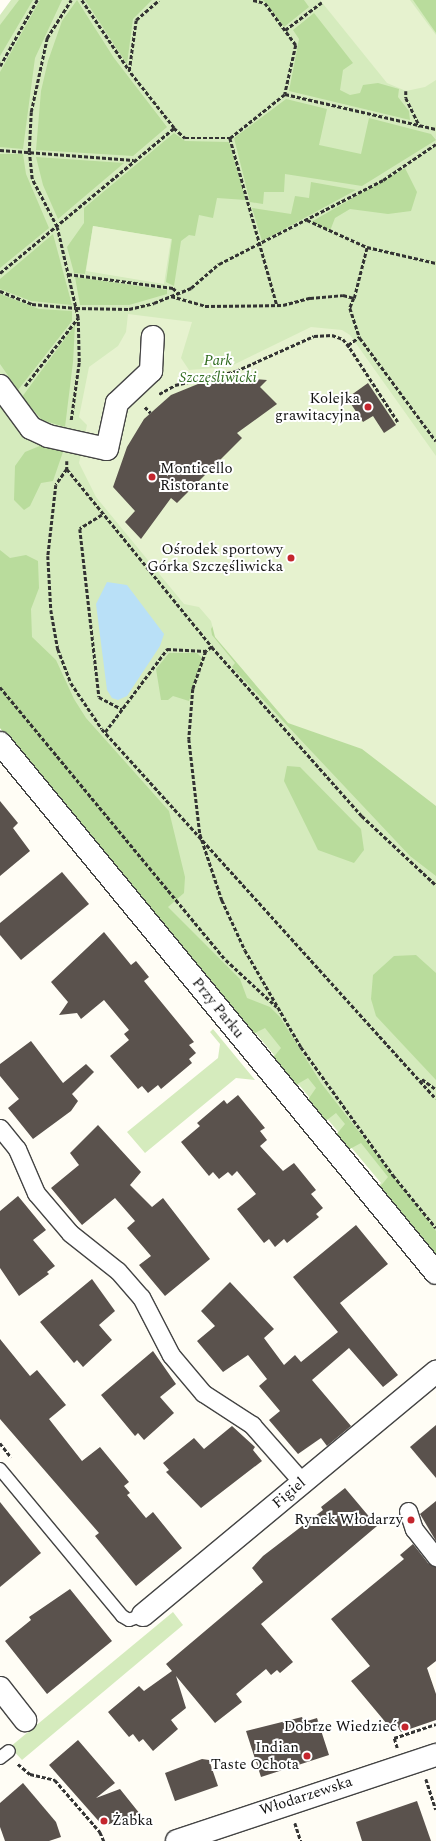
<!DOCTYPE html>
<meta charset="utf-8">
<style>
body{margin:0}
#map{position:relative;width:436px;height:1841px;overflow:hidden;background:#fffdf5;font-family:Spectral,serif}
div>[style]{position:absolute}
.green>*{inset:0;background:#d5ebbd}
.forest>*{inset:0;background:#b9dc9c}
.pitch>*{inset:0;background:#e6f2cf}
.water>*{inset:0;background:#b9e0f7}
.building>*{inset:0;background:#5a524d}
.path>*{height:2.5px;margin-top:-1.25px;transform-origin:0;background:repeating-linear-gradient(90deg,#333 0 4px,transparent 0 6px)}
.roads{filter:drop-shadow(1px 0 #444) drop-shadow(-1px 0 #444) drop-shadow(0 1px #444) drop-shadow(0 -1px #444)}
.service>*{height:12px;margin:-6px;padding:0 6px;transform-origin:6px;border-radius:6px;background:#fff}
.pedestrian>*{height:17px;margin:-8.5px;padding:0 8.5px;transform-origin:8.5px;border-radius:8.5px;background:#fff}
.minor>*{height:22px;margin:-11px;padding:0 11px;transform-origin:11px;border-radius:11px;background:#fff}
.dots>*{width:11px;height:11px;translate:-50% -50%;box-sizing:border-box;border:2px solid #fff;border-radius:50%}
span{translate:-50% -50%;white-space:nowrap;text-align:center;line-height:1.15;-webkit-text-stroke:4px #fff;paint-order:stroke}
.park-label{font-size:15px;color:#2f6b1f;font-style:italic}
.poi-label{font-size:15px;color:#111}
.right{translate:-100% -50%;text-align:right}
.left{translate:0 -50%;text-align:left}
.street-label{font-size:15px;color:#111}
</style>
<div id="map">
<div class="green">
<i style="clip-path:polygon(11px 0,436px 0,436px 1258px,379px 1185px,381px 1183px,299px 1085px,294px 1086px,272px 1059px,274px 1055px,0 728px,0 15px)"></i>
<i style="clip-path:polygon(213px 1029px,255px 1080px,236px 1078px,145px 1153px,127px 1132px,218px 1058px,220px 1044px,210px 1032px)"></i>
<i style="clip-path:polygon(173px 1612px,183px 1625px,22px 1760px,10px 1747px)"></i>
</div>
<div class="forest">
<i style="clip-path:polygon(19px 0,33px 0,0 56px,0 25px)"></i>
<i style="clip-path:polygon(40px 0,62px 0,35px 58px,23px 149px,0 147px,0 72px)"></i>
<i style="clip-path:polygon(77px 0,114px 58px,167px 127px,133px 156px,36px 150px,41px 91px,48px 61px,62px 21px)"></i>
<i style="clip-path:polygon(85px 0,152px 0,133px 19px,127px 64px)"></i>
<i style="clip-path:polygon(263px 0,304px 0,309px 7px,284px 27px)"></i>
<i style="clip-path:polygon(413px 0,436px 0,436px 33px,422px 13px)"></i>
<i style="clip-path:polygon(314px 13px,353px 63px,343px 70px,340px 90px,350px 95px,360px 93px,363px 85px,378px 83px,399px 89px,398px 97px,409px 111px,410px 120px,289px 91px,299px 39px,293px 30px)"></i>
<i style="clip-path:polygon(286px 99px,327px 109px,319px 145px,361px 154px,369px 118px,431px 134px,436px 140px,362px 186px,285px 174px,284px 192px,264px 192px,263px 204px,250px 202px,234px 138px)"></i>
<i style="clip-path:polygon(174px 133px,185px 141px,229px 142px,246px 200px,217px 198px,213px 218px,199px 215px,195px 236px,189px 235px,181px 241px,174px 286px,166px 282px,172px 239px,93px 226px,85px 274px,74px 273px,67px 247px,84px 223px,84px 208px)"></i>
<i style="clip-path:polygon(0 154px,23px 154px,26px 174px,49px 228px,0 268px)"></i>
<i style="clip-path:polygon(36px 157px,124px 163px,58px 219px,43px 185px)"></i>
<i style="clip-path:polygon(405px 168px,417px 192px,411px 211px,388px 214px,350px 209px,335px 218px,330px 231px,311px 222px)"></i>
<i style="clip-path:polygon(311px 182px,356px 190px,262px 241px,252px 208px,291px 214px,295px 196px,309px 198px)"></i>
<i style="clip-path:polygon(53px 234px,72px 305px,31px 301px,0 289px,0 279px)"></i>
<i style="clip-path:polygon(75px 277px,167px 290px,167px 294px,129px 305px,80px 305px)"></i>
<i style="clip-path:polygon(0 294px,39px 309px,72px 311px,72px 321px,18px 390px,0 364px)"></i>
<i style="clip-path:polygon(75px 325px,73px 362px,65px 427px,42px 420px,22px 397px)"></i>
<i style="clip-path:polygon(47px 443px,65px 446px,53px 481px,41px 483px,30px 506px,24px 510px,14px 500px,15px 466px,25px 452px)"></i>
<i style="clip-path:polygon(0 550px,10px 558px,26px 555px,38px 561px,39px 588px,31px 609px,32px 637px,56px 660px,74px 699px,86px 718px,169px 811px,185px 877px,184px 893px,168px 907px,240px 979px,247px 998px,270px 1007px,280px 1017px,321px 1083px,436px 1231px,436px 1258px,379px 1188px,388px 1177px,361px 1143px,348px 1150px,335px 1136px,345px 1124px,336px 1113px,327px 1120px,322px 1119px,307px 1101px,316px 1088px,308px 1078px,294px 1086px,272px 1059px,281px 1048px,265px 1028px,251px 1035px,0 728px)"></i>
<i style="clip-path:polygon(218px 617px,436px 790px,436px 876px,410px 856px,232px 667px,235px 663px,212px 635px,211px 629px)"></i>
<i style="clip-path:polygon(169px 653px,197px 653px,202px 658px,189px 701px,173px 696px,168px 700px,161px 700px,156px 669px)"></i>
<i style="clip-path:polygon(287px 766px,300px 767px,361px 829px,364px 850px,354px 863px,318px 850px,284px 781px)"></i>
<i style="clip-path:polygon(416px 955px,436px 973px,436px 1080px,376px 1016px,371px 999px,373px 975px,394px 956px)"></i>
</div>
<div class="pitch">
<i style="clip-path:polygon(320px 0,410px 0,436px 35px,436px 80px,425px 87px,406px 91px,387px 83px)"></i>
<i style="clip-path:polygon(93px 226px,171px 239px,164px 284px,86px 271px)"></i>
<i style="clip-path:polygon(128px 314px,192px 322px,181px 358px,189px 370px,229px 367px,311px 327px,342px 330px,350px 335px,436px 456px,436px 806px,362px 749px,288px 723px,215px 637px,211px 621px,199px 607px,184px 604px,96px 497px,79px 463px,87px 425px,79px 417px,89px 367px,118px 346px,126px 332px)"></i>
</div>
<div class="water">
<i style="clip-path:polygon(107px 582px,127px 585px,164px 634px,160px 646px,127px 696px,118px 700px,112px 698px,107px 690px,96px 604px)"></i>
</div>
<div class="building">
<i style="clip-path:polygon(228px 377px,267px 380px,260px 387px,277px 404px,237px 433px,242px 438px,177px 503px,171px 498px,141px 539px,125px 522px,135px 511px,113px 487px,127px 447px,144px 419px,171px 395px,198px 384px)"></i>
<i style="clip-path:polygon(368px 383px,396px 425px,384px 433px,373px 416px,363px 422px,347px 398px)"></i>
<i style="clip-path:polygon(0 801px,18px 823px,13px 828px,30px 851px,0 876px)"></i>
<i style="clip-path:polygon(62px 872px,89px 904px,21px 960px,0 935px,0 923px)"></i>
<i style="clip-path:polygon(104px 932px,131px 965px,136px 961px,149px 977px,144px 981px,194px 1042px,189px 1045px,196px 1053px,189px 1059px,192px 1063px,161px 1089px,158px 1085px,148px 1093px,142px 1086px,138px 1089px,110px 1056px,129px 1040px,124px 1034px,129px 1030px,104px 1000px,81px 1019px,77px 1013px,59px 1015px,68px 1002px,51px 982px)"></i>
<i style="clip-path:polygon(31px 1041px,63px 1083px,86px 1064px,94px 1072px,72px 1094px,78px 1101px,71px 1111px,33px 1139px,8px 1108px,19px 1099px,0 1076px,0 1064px)"></i>
<i style="clip-path:polygon(238px 1095px,265px 1128px,260px 1131px,267px 1140px,260px 1146px,283px 1171px,294px 1163px,316px 1190px,311px 1194px,323px 1208px,316px 1214px,319px 1217px,287px 1243px,284px 1239px,275px 1247px,269px 1239px,264px 1243px,237px 1209px,256px 1194px,237px 1171px,232px 1176px,228px 1172px,219px 1179px,213px 1172px,209px 1176px,181px 1142px,200px 1126px,197px 1123px,224px 1100px,227px 1104px)"></i>
<i style="clip-path:polygon(98px 1125px,141px 1172px,130px 1185px,152px 1207px,163px 1198px,210px 1259px,165px 1296px,139px 1265px,151px 1256px,127px 1228px,135px 1221px,115px 1198px,82px 1225px,51px 1188px,79px 1165px,70px 1153px)"></i>
<i style="clip-path:polygon(18px 1196px,46px 1230px,33px 1240px,55px 1266px,47px 1272px,49px 1274px,19px 1296px,0 1268px,0 1211px)"></i>
<i style="clip-path:polygon(356px 1225px,388px 1264px,340px 1303px,398px 1375px,383px 1387px,349px 1348px,312px 1380px,351px 1426px,327px 1446px,321px 1438px,298px 1454px,269px 1420px,280px 1411px,259px 1386px,267px 1379px,248px 1355px,223px 1372px,197px 1341px,215px 1326px,201px 1311px,230px 1282px,274px 1329px,264px 1338px,284px 1365px,295px 1355px,301px 1362px,338px 1332px,293px 1277px)"></i>
<i style="clip-path:polygon(92px 1279px,115px 1311px,99px 1325px,112px 1340px,83px 1367px,77px 1360px,74px 1363px,40px 1322px)"></i>
<i style="clip-path:polygon(0 1339px,30px 1376px,37px 1370px,66px 1405px,49px 1419px,82px 1461px,100px 1447px,129px 1482px,124px 1486px,130px 1493px,127px 1495px,146px 1518px,153px 1512px,182px 1548px,136px 1586px,95px 1536px,99px 1533px,0 1419px)"></i>
<i style="clip-path:polygon(153px 1351px,176px 1384px,160px 1397px,174px 1413px,144px 1440px,138px 1433px,135px 1436px,101px 1395px)"></i>
<i style="clip-path:polygon(436px 1425px,436px 1478px,410px 1447px)"></i>
<i style="clip-path:polygon(232px 1426px,255px 1447px,253px 1450px,262px 1461px,201px 1508px,166px 1472px,169px 1470px,163px 1463px,194px 1438px,204px 1449px)"></i>
<i style="clip-path:polygon(345px 1488px,377px 1526px,261px 1624px,293px 1662px,280px 1673px,277px 1670px,271px 1675px,266px 1669px,236px 1694px,242px 1702px,215px 1723px,176px 1676px,186px 1708px,171px 1720px,178px 1729px,153px 1751px,143px 1739px,139px 1742px,133px 1734px,129px 1737px,108px 1712px,139px 1686px,144px 1691px,172px 1671px,166px 1664px,263px 1582px,252px 1568px,263px 1556px,323px 1510px,321px 1507px)"></i>
<i style="clip-path:polygon(436px 1501px,436px 1541px,420px 1514px)"></i>
<i style="clip-path:polygon(0 1502px,41px 1553px,0 1587px)"></i>
<i style="clip-path:polygon(413px 1544px,428px 1563px,436px 1567px,436px 1661px,427px 1668px,436px 1694px,436px 1720px,401px 1732px,397px 1726px,392px 1730px,351px 1681px,370px 1666px,331px 1619px,404px 1559px,400px 1555px)"></i>
<i style="clip-path:polygon(70px 1589px,112px 1641px,47px 1694px,5px 1641px,31px 1620px,29px 1617px)"></i>
<i style="clip-path:polygon(302px 1717px,304px 1722px,317px 1718px,329px 1755px,261px 1777px,246px 1731px)"></i>
<i style="clip-path:polygon(78px 1740px,115px 1783px,96px 1798px,120px 1789px,140px 1814px,103px 1826px,49px 1765px)"></i>
<i style="clip-path:polygon(202px 1759px,209px 1760px,218px 1786px,175px 1801px,165px 1773px)"></i>
<i style="clip-path:polygon(23px 1783px,56px 1822px,61px 1837px,49px 1841px,5px 1841px,0 1827px,0 1803px)"></i>
<i style="clip-path:polygon(417px 1801px,431px 1841px,362px 1841px,356px 1822px)"></i>
</div>
<div class="path">
<i style="left:82px;top:0;width:84px;rotate:56.1deg"></i>
<i style="left:253px;top:0;width:12px;rotate:14deg"></i>
<i style="left:265px;top:3px;width:52px;rotate:53.6deg"></i>
<i style="left:296px;top:45px;width:50px;rotate:102.7deg"></i>
<i style="left:285px;top:30px;width:46px;rotate:-37.1deg"></i>
<i style="left:0;top:66px;width:76px;rotate:-60.7deg"></i>
<i style="left:406px;top:91px;width:7px;rotate:90deg"></i>
<i style="left:406px;top:98px;width:32px;rotate:64deg"></i>
<i style="left:174px;top:128px;width:15px;rotate:42deg"></i>
<i style="left:185px;top:138px;width:45px"></i>
<i style="left:230px;top:138px;width:70px;rotate:-38.7deg"></i>
<i style="left:285px;top:94px;width:155px;rotate:13.1deg"></i>
<i style="left:230px;top:138px;width:173px;rotate:74.3deg"></i>
<i style="left:0;top:150px;width:134px;rotate:4.3deg"></i>
<i style="left:307px;top:220px;width:66px;rotate:24.2deg"></i>
<i style="left:367px;top:247px;width:71px;rotate:13.1deg"></i>
<i style="left:0;top:273px;width:226px;rotate:-39.8deg"></i>
<i style="left:174px;top:128px;width:73px;rotate:-128.3deg"></i>
<i style="left:129px;top:71px;width:51px;rotate:-82.2deg"></i>
<i style="left:136px;top:20px;width:30px;rotate:-41deg"></i>
<i style="left:68px;top:274px;width:106px;rotate:7.6deg"></i>
<i style="left:173px;top:288px;width:7px;rotate:45deg"></i>
<i style="left:0;top:291px;width:35px;rotate:22deg"></i>
<i style="left:32px;top:304px;width:44px;rotate:5.2deg"></i>
<i style="left:76px;top:308px;width:53px;rotate:1.1deg"></i>
<i style="left:129px;top:309px;width:26px;rotate:-13deg"></i>
<i style="left:154px;top:303px;width:40px;rotate:-22deg"></i>
<i style="left:191px;top:288px;width:37px;rotate:-41deg"></i>
<i style="left:219px;top:264px;width:184px;rotate:-27.1deg"></i>
<i style="left:383px;top:180px;width:64px;rotate:-34.2deg"></i>
<i style="left:171px;top:296px;width:35px;rotate:16deg"></i>
<i style="left:205px;top:306px;width:78px;rotate:-0.7deg"></i>
<i style="left:283px;top:305px;width:28px;rotate:-15deg"></i>
<i style="left:310px;top:298px;width:33px;rotate:-5deg"></i>
<i style="left:343px;top:295px;width:11px;rotate:15deg"></i>
<i style="left:354px;top:298px;width:11px;rotate:112deg"></i>
<i style="left:350px;top:308px;width:32px;rotate:72deg"></i>
<i style="left:360px;top:338px;width:128px;rotate:53.6deg"></i>
<i style="left:354px;top:298px;width:53px;rotate:-75.7deg"></i>
<i style="left:348px;top:345px;width:14px;rotate:-36deg"></i>
<i style="left:25px;top:386px;width:86px;rotate:-52.1deg"></i>
<i style="left:159px;top:394px;width:18px;rotate:-29deg"></i>
<i style="left:175px;top:385px;width:63px;rotate:-12.9deg"></i>
<i style="left:236px;top:371px;width:85px;rotate:-24.2deg"></i>
<i style="left:314px;top:336px;width:18px;rotate:-3deg"></i>
<i style="left:332px;top:335px;width:12px;rotate:20deg"></i>
<i style="left:343px;top:339px;width:11px;rotate:52deg"></i>
<i style="left:350px;top:348px;width:88px;rotate:57deg"></i>
<i style="left:145px;top:407px;width:8px;rotate:45deg"></i>
<i style="left:71px;top:420px;width:59px;rotate:-82.1deg"></i>
<i style="left:79px;top:362px;width:44px;rotate:-91.3deg"></i>
<i style="left:78px;top:318px;width:93px;rotate:-103deg"></i>
<i style="left:57px;top:227px;width:54px;rotate:-117.5deg"></i>
<i style="left:32px;top:179px;width:27px;rotate:-96deg"></i>
<i style="left:29px;top:152px;width:40px;rotate:-87.1deg"></i>
<i style="left:31px;top:112px;width:76px;rotate:-77.8deg"></i>
<i style="left:47px;top:38px;width:45px;rotate:-57.7deg"></i>
<i style="left:67px;top:461px;width:8px;rotate:90deg"></i>
<i style="left:67px;top:469px;width:19px;rotate:125deg"></i>
<i style="left:56px;top:485px;width:71px;rotate:96.4deg"></i>
<i style="left:48px;top:556px;width:54px;rotate:86.8deg"></i>
<i style="left:51px;top:610px;width:40px;rotate:80deg"></i>
<i style="left:58px;top:649px;width:36px;rotate:69deg"></i>
<i style="left:71px;top:683px;width:55px;rotate:56deg"></i>
<i style="left:102px;top:729px;width:498px;rotate:47.9deg"></i>
<i style="left:67px;top:469px;width:230px;rotate:50.8deg"></i>
<i style="left:212px;top:647px;width:226px;rotate:48.4deg"></i>
<i style="left:362px;top:816px;width:101px;rotate:43deg"></i>
<i style="left:102px;top:515px;width:26px;rotate:148deg"></i>
<i style="left:80px;top:529px;width:169px;rotate:83.5deg"></i>
<i style="left:99px;top:697px;width:26px;rotate:28deg"></i>
<i style="left:212px;top:647px;width:7px;rotate:146deg"></i>
<i style="left:206px;top:651px;width:40px;rotate:108.9deg"></i>
<i style="left:193px;top:689px;width:50px;rotate:94.6deg"></i>
<i style="left:189px;top:739px;width:96px;rotate:83.4deg"></i>
<i style="left:200px;top:834px;width:70px;rotate:71.6deg"></i>
<i style="left:222px;top:900px;width:55px;rotate:65.3deg"></i>
<i style="left:245px;top:950px;width:112px;rotate:60deg"></i>
<i style="left:301px;top:1047px;width:158px;rotate:54.3deg"></i>
<i style="left:393px;top:1175px;width:68px;rotate:50.9deg"></i>
<i style="left:0;top:687px;width:354px;rotate:50.4deg"></i>
<i style="left:226px;top:960px;width:69px;rotate:42.7deg"></i>
<i style="left:105px;top:732px;width:104px;rotate:-53.2deg"></i>
<i style="left:167px;top:649px;width:39px;rotate:3deg"></i>
<i style="left:422px;top:1079px;width:17px;rotate:36deg"></i>
<i style="left:0;top:1443px;width:18px;rotate:52deg"></i>
<i style="left:397px;top:1748px;width:10px;rotate:-107deg"></i>
<i style="left:394px;top:1738px;width:44px;rotate:-18.4deg"></i>
<i style="left:18px;top:1764px;width:16px;rotate:40deg"></i>
<i style="left:30px;top:1774px;width:26px;rotate:13deg"></i>
<i style="left:55px;top:1780px;width:69px;rotate:49.1deg"></i>
<i style="left:100px;top:1832px;width:10px;rotate:66deg"></i>
<i style="left:426px;top:1779px;width:32px;rotate:72deg"></i>
<i style="left:295px;top:1823px;width:19px;rotate:72deg"></i>
</div>
<div class="roads">
<div class="service">
<i style="left:0;top:1469px;width:191px;rotate:50.3deg"></i>
<i style="left:122px;top:1616px;width:8px;rotate:30deg"></i>
<i style="left:129px;top:1620px;width:15px;rotate:-20deg"></i>
<i style="left:0;top:1758px;width:11px;rotate:-38deg"></i>
</div>
<div class="pedestrian">
<i style="left:0;top:1128px;width:27px;rotate:51deg"></i>
<i style="left:17px;top:1149px;width:48px;rotate:66.6deg"></i>
<i style="left:36px;top:1193px;width:52px;rotate:49.6deg"></i>
<i style="left:70px;top:1233px;width:61px;rotate:38.4deg"></i>
<i style="left:118px;top:1271px;width:35px;rotate:49deg"></i>
<i style="left:141px;top:1297px;width:65px;rotate:62.7deg"></i>
<i style="left:171px;top:1355px;width:50px;rotate:49.9deg"></i>
<i style="left:203px;top:1393px;width:59px;rotate:33.1deg"></i>
<i style="left:252px;top:1425px;width:76px;rotate:48.7deg"></i>
<i style="left:408px;top:1511px;width:19px;rotate:72deg"></i>
<i style="left:414px;top:1529px;width:36px;rotate:52deg"></i>
</div>
<div class="minor">
<i style="left:0;top:386px;width:52px;rotate:53.6deg"></i>
<i style="left:31px;top:428px;width:19px;rotate:25deg"></i>
<i style="left:48px;top:436px;width:60px;rotate:12.4deg"></i>
<i style="left:107px;top:449px;width:47px;rotate:-77.7deg"></i>
<i style="left:117px;top:403px;width:47px;rotate:-43.3deg"></i>
<i style="left:151px;top:371px;width:34px;rotate:-87deg"></i>
<i style="left:0;top:743px;width:686px;rotate:50.56deg"></i>
<i style="left:143px;top:1615px;width:381px;rotate:-39.7deg"></i>
<i style="left:0;top:1688px;width:41px;rotate:52deg"></i>
<i style="left:177px;top:1841px;width:273px;rotate:-18.4deg"></i>
</div>
</div>
<div class="dots">
<i style="left:368px;top:407px;background:#c4262e"></i>
<i style="left:152px;top:477px;background:#c4262e"></i>
<i style="left:291px;top:558px;background:#c4262e"></i>
<i style="left:411px;top:1520px;background:#c4262e"></i>
<i style="left:405px;top:1727px;background:#c4262e"></i>
<i style="left:307px;top:1756px;background:#c4262e"></i>
<i style="left:104px;top:1821px;background:#c4262e"></i>
</div>
<div class="park-label">
<span style="left:218px;top:369px">Park<br>Szczęśliwicki</span>
</div>
<div class="poi-label">
<span class="right" style="left:360px;top:407px">Kolejka<br>grawitacyjna</span>
<span class="left" style="left:160px;top:477px">Monticello<br>Ristorante</span>
<span class="right" style="left:283px;top:558px">Ośrodek sportowy<br>Górka Szczęśliwicka</span>
<span class="right" style="left:403px;top:1520px">Rynek Włodarzy</span>
<span class="right" style="left:397px;top:1727px">Dobrze Wiedzieć</span>
<span class="right" style="left:299px;top:1756px">Indian<br>Taste Ochota</span>
<span class="left" style="left:112px;top:1821px">Żabka</span>
</div>
<div class="street-label">
<span style="left:218px;top:1008px;rotate:51deg">Przy Parku</span>
<span style="left:289px;top:1493px;rotate:-40deg">Figiel</span>
<span style="left:306px;top:1796px;rotate:-18deg">Włodarzewska</span>
</div>
</div>
